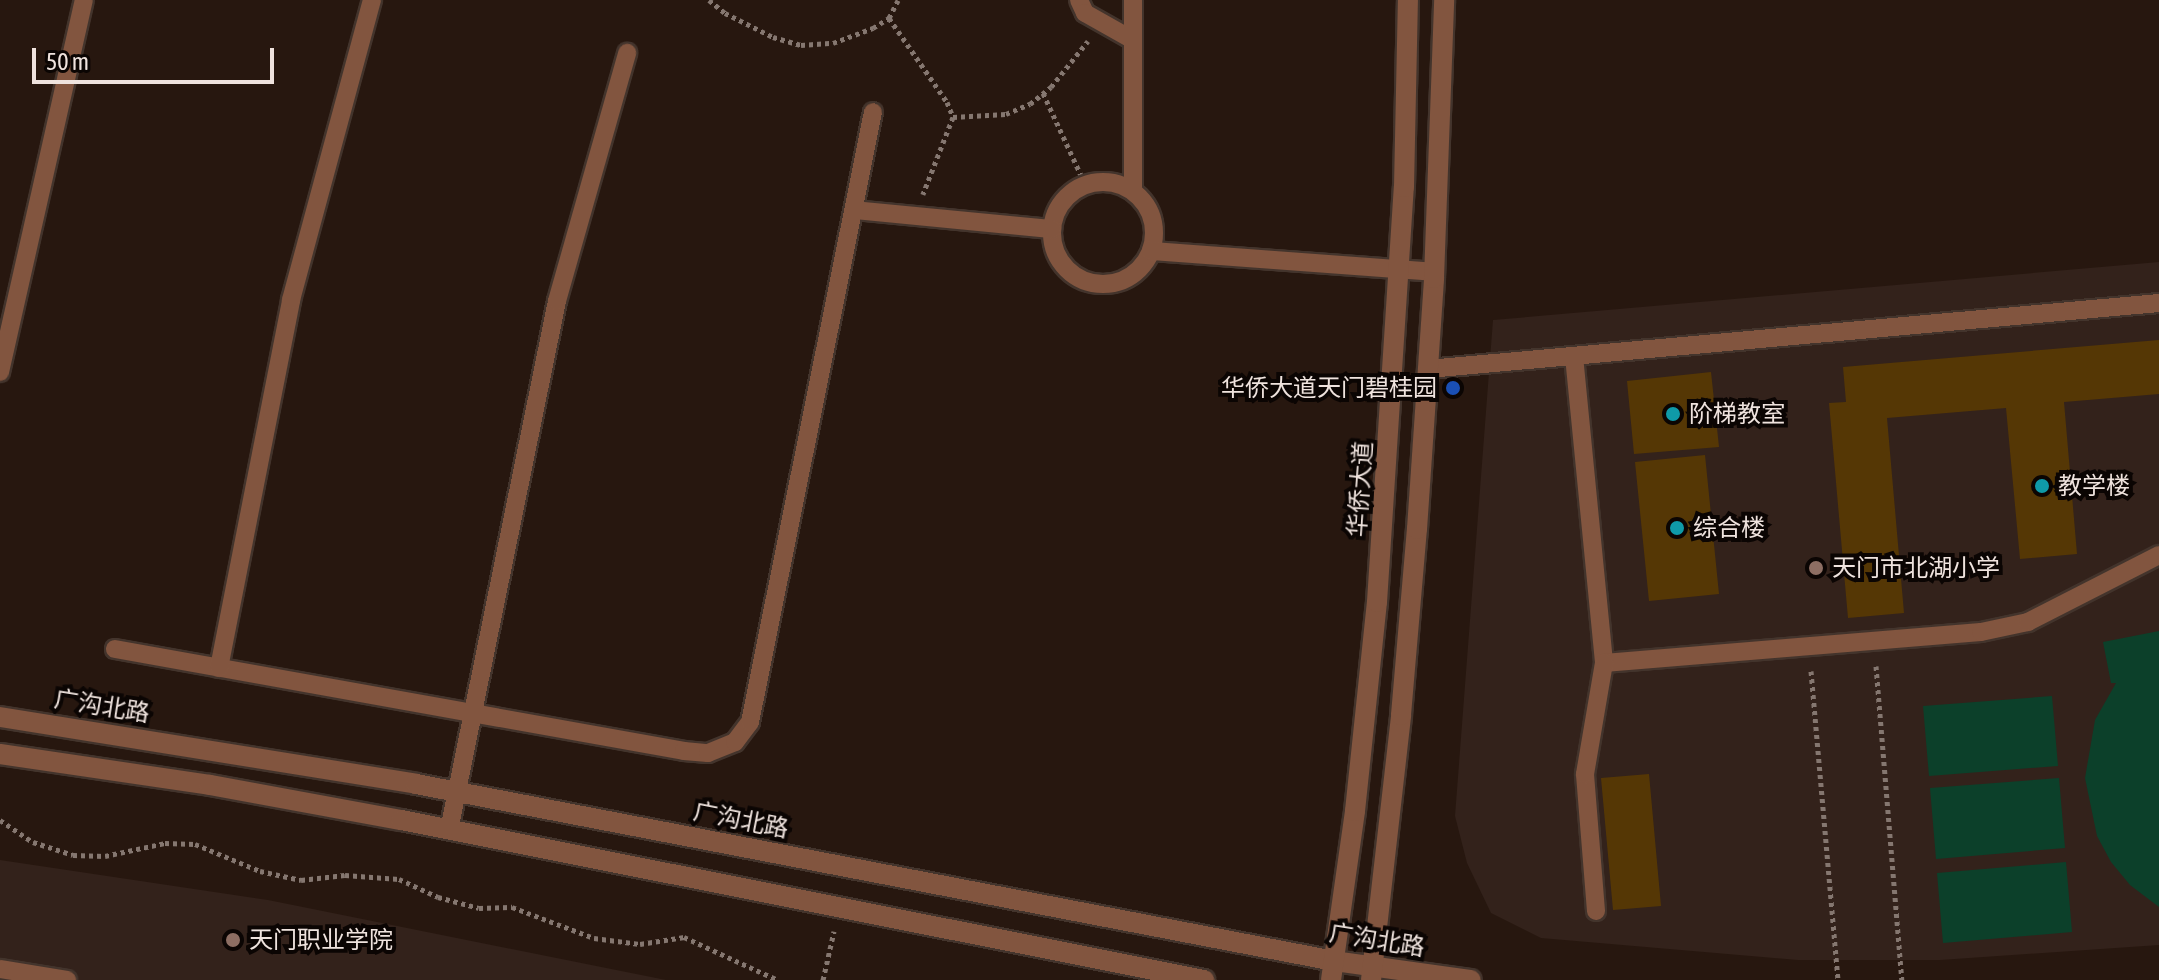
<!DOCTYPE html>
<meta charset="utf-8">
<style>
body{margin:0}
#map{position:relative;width:2159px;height:980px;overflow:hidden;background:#27170f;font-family:"Asap Condensed","Noto Sans SC",sans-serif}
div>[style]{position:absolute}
.education>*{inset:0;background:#33221b}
.green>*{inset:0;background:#0c402a}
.building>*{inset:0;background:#553705}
.path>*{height:5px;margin-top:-2.5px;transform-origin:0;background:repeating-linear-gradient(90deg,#857770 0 4px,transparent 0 8px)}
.roads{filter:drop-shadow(2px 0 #43342c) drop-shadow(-2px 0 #43342c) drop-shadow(0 2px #43342c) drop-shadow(0 -2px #43342c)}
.service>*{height:18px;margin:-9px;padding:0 9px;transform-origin:9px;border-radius:9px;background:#82553f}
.service>.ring{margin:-9px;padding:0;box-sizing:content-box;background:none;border:18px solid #82553f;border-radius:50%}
.minor>*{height:20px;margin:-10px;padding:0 10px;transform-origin:10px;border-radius:10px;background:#82553f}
.dots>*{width:22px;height:22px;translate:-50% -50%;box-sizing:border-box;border:4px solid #0b0503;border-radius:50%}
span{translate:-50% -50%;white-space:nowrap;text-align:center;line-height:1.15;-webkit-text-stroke:8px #0b0503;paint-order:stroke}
.poi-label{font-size:24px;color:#efe3de}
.right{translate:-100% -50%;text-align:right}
.left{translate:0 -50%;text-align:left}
.street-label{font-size:24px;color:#efe3de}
.scale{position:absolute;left:32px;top:48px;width:242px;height:36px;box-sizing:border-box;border:4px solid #efe3de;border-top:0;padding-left:10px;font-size:24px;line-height:28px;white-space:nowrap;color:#efe3de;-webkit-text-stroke:6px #0b0503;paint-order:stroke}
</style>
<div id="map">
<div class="education">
<i style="clip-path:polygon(2159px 262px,2159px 945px,1940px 960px,1798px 960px,1541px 938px,1491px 913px,1467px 863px,1455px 816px,1493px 320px)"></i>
<i style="clip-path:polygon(0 860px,268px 900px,666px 980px,0 980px)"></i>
</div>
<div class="green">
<i style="clip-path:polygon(2159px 631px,2159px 907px,2130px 885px,2111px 862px,2097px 836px,2085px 778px,2095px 720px,2116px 683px,2111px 683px,2103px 642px)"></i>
<i style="clip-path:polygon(2052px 696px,2058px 766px,1929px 776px,1923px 706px)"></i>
<i style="clip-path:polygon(2059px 778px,2065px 848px,1936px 859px,1930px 788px)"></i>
<i style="clip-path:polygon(2066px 862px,2072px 932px,1943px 943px,1937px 873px)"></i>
</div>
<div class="building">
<i style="clip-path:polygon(2159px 340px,2159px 394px,2064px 402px,2077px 554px,2020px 559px,2006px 408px,1887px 418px,1904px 613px,1848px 618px,1829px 403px,1846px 402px,1843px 367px)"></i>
<i style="clip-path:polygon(1711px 372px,1719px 447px,1634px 454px,1627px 381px)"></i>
<i style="clip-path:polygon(1705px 455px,1719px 594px,1649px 601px,1635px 462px)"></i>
<i style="clip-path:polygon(1649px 774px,1661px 906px,1613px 910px,1601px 778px)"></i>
</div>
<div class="path">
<i style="left:709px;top:0;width:21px;rotate:39deg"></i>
<i style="left:725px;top:13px;width:54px;rotate:26.6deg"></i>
<i style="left:773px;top:37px;width:29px;rotate:16deg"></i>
<i style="left:801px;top:45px;width:32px;rotate:-4deg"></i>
<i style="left:833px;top:43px;width:43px;rotate:-20.6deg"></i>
<i style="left:873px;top:28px;width:19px;rotate:-32deg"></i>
<i style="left:889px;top:18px;width:20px;rotate:-63deg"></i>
<i style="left:889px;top:18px;width:102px;rotate:55.4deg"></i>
<i style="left:947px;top:102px;width:16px;rotate:68deg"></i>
<i style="left:953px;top:117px;width:83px;rotate:111.3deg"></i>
<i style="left:1043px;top:93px;width:100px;rotate:65.2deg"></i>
<i style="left:953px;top:117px;width:53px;rotate:-3.2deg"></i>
<i style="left:1006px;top:114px;width:26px;rotate:-23deg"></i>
<i style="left:1030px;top:104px;width:27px;rotate:-39deg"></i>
<i style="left:1051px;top:87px;width:59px;rotate:-51.2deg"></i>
<i style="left:1876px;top:666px;width:315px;rotate:85.3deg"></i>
<i style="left:1811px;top:671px;width:310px;rotate:85deg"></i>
<i style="left:0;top:820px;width:40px;rotate:34deg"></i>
<i style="left:33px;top:842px;width:42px;rotate:18deg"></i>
<i style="left:73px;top:855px;width:32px;rotate:2deg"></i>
<i style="left:105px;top:856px;width:61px;rotate:-12.2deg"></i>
<i style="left:165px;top:843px;width:30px;rotate:2deg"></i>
<i style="left:195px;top:844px;width:70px;rotate:22.6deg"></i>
<i style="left:260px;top:871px;width:42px;rotate:12.4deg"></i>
<i style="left:301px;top:880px;width:44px;rotate:-6.5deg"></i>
<i style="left:345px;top:875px;width:54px;rotate:4.2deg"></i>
<i style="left:399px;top:879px;width:43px;rotate:24.8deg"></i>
<i style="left:438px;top:897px;width:42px;rotate:15deg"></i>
<i style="left:479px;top:908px;width:33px;rotate:-2deg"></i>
<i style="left:512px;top:907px;width:88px;rotate:20.7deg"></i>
<i style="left:594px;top:938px;width:46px;rotate:7.4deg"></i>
<i style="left:640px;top:944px;width:45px;rotate:-9deg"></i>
<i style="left:684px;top:937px;width:103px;rotate:24.6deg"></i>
<i style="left:823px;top:980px;width:50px;rotate:-77.3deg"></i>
</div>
<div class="roads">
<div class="service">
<i style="left:1079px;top:0;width:14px;rotate:65deg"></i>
<i style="left:1085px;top:13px;width:55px;rotate:29.4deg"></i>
<i class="ring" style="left:1052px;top:182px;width:84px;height:84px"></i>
<i style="left:1133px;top:191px;width:191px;rotate:-90deg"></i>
<i style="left:854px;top:210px;width:199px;rotate:5.5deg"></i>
<i style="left:1151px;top:251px;width:284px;rotate:4.2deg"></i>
<i style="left:1574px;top:356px;width:308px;rotate:84.4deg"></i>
<i style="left:1604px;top:663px;width:378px;rotate:-4.7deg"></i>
<i style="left:1981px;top:632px;width:48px;rotate:-12deg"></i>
<i style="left:2028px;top:622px;width:147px;rotate:-27.1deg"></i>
<i style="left:1428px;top:369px;width:734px;rotate:-5.16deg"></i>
<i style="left:0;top:372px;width:381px;rotate:-77.3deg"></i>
<i style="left:115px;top:649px;width:578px;rotate:10.16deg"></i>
<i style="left:684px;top:751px;width:24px;rotate:5deg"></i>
<i style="left:708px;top:753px;width:29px;rotate:-22deg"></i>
<i style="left:735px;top:742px;width:25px;rotate:-53deg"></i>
<i style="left:750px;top:722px;width:622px;rotate:-78.6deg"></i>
<i style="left:219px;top:668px;width:375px;rotate:-78.9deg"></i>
<i style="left:291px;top:300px;width:311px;rotate:-74.9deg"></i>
<i style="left:449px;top:830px;width:540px;rotate:-78.46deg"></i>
<i style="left:557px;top:301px;width:258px;rotate:-74.2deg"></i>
<i style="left:1596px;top:911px;width:137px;rotate:-94.6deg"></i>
<i style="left:1585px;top:774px;width:113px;rotate:-80.3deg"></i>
<i style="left:0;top:969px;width:68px;rotate:9.3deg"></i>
</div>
<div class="minor">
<i style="left:0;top:717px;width:421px;rotate:9.1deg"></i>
<i style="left:416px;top:784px;width:935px;rotate:10.91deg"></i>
<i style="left:1334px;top:961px;width:138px;rotate:7.9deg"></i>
<i style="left:0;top:754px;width:212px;rotate:8.4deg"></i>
<i style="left:210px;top:785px;width:194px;rotate:10.4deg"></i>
<i style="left:401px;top:820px;width:819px;rotate:11.27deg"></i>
<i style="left:1331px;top:980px;width:171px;rotate:-81.9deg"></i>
<i style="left:1355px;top:811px;width:210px;rotate:-84deg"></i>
<i style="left:1377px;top:602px;width:416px;rotate:-86.3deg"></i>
<i style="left:1404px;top:187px;width:187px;rotate:-88.8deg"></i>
<i style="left:1371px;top:980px;width:267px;rotate:-83.5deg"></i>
<i style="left:1401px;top:715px;width:187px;rotate:-85.1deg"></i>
<i style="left:1417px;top:529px;width:252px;rotate:-86.1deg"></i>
<i style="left:1434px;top:278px;width:278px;rotate:-87.9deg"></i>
</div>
</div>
<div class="dots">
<i style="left:1453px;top:388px;background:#1a4fb4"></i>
<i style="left:1673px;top:414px;background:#0f9aa8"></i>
<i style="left:2042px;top:486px;background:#0f9aa8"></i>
<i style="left:1677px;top:528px;background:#0f9aa8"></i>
<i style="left:1816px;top:568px;background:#8d6e63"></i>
<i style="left:233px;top:940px;background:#8d6e63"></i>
</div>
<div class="poi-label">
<span class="right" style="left:1437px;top:388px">华侨大道天门碧桂园</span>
<span class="left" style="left:1689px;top:414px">阶梯教室</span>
<span class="left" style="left:2058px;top:486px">教学楼</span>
<span class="left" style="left:1693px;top:528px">综合楼</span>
<span class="left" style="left:1832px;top:568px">天门市北湖小学</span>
<span class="left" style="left:249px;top:940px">天门职业学院</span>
</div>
<div class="street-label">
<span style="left:1360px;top:489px;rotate:-86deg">华侨大道</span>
<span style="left:102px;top:706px;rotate:9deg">广沟北路</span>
<span style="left:741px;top:820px;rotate:11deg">广沟北路</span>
<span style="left:1377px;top:940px;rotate:9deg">广沟北路</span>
</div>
<div class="scale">50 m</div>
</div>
